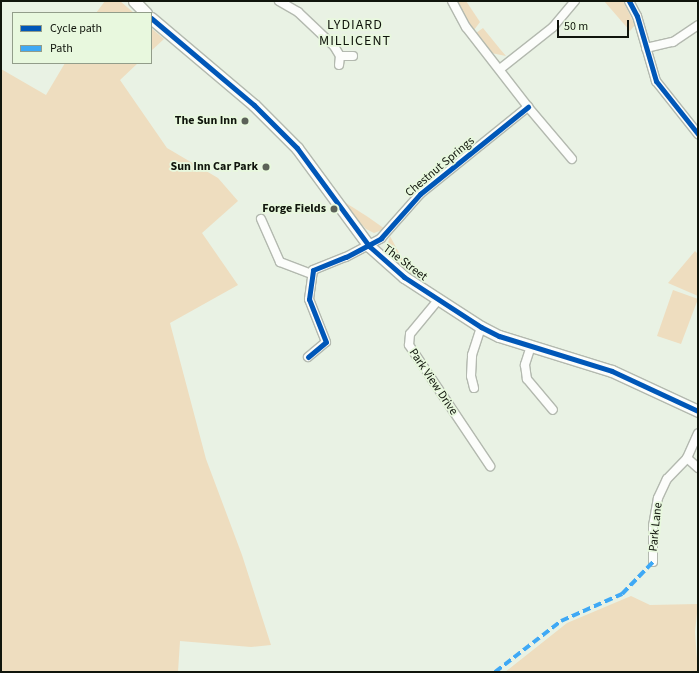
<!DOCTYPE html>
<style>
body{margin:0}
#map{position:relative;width:699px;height:673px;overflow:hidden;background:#e9f2e4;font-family:"Source Sans 3",sans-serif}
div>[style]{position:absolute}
.green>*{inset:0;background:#eeddbf}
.roads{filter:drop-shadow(1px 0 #b3b9af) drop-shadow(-1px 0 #b3b9af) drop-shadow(0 1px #b3b9af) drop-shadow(0 -1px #b3b9af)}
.street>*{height:8px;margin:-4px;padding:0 4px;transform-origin:4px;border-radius:4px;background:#fcfdfb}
.secondary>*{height:11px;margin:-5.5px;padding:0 5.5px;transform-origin:5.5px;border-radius:5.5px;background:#fcfdfb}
.quiet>*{height:4px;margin-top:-2px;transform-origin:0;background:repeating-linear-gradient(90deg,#3fa9f5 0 8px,transparent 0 12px)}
.cycleway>*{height:5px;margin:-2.5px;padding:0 2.5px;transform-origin:2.5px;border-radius:2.5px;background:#0057b8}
.dots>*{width:11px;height:11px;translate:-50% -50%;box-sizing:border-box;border:2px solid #e8f8de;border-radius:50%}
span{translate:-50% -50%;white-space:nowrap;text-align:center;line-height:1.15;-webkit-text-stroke:3.5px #e8f8de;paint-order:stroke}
.poi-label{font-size:12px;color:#10150c;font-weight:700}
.right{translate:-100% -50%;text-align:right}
.street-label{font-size:12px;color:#10150c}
.quarter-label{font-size:14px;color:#10150c;letter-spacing:1px}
.frame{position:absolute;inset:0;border:2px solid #10150c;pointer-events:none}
.legend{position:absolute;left:12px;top:12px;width:140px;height:52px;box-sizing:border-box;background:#e8f8de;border:1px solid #929d8a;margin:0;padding:5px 7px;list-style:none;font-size:12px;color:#10150c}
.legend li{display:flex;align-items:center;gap:8px;height:20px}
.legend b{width:20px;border:1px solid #929d8a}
.scale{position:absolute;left:557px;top:20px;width:72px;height:18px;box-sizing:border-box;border:2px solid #10150c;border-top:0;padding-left:5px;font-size:12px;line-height:14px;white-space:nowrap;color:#10150c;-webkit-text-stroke:3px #e8f8de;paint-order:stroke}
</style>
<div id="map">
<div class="green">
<i style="clip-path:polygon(105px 1px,120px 1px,134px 13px,96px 13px)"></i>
<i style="clip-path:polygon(455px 1px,466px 1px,480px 22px,474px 30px)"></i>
<i style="clip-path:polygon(604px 1px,623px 1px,635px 25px,630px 31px)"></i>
<i style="clip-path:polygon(151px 28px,164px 39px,151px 51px)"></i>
<i style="clip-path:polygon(483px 28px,500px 49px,506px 56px,491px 53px,476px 33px)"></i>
<i style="clip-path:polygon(65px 63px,138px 63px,120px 80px,167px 148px,218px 178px,238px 201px,202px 233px,238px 285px,170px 323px,206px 459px,242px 555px,271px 645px,251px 647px,180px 641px,178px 672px,1px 672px,1px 69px,46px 95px)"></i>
<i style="clip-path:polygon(346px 203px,368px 217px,385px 229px,374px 233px,366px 229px,344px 205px)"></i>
<i style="clip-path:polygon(390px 236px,407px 268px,417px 280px,389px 257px,386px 249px)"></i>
<i style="clip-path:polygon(695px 251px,698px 254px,698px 296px,668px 283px)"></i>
<i style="clip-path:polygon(673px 290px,698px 299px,681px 344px,657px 336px)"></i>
<i style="clip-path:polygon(631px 596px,650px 605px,698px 604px,695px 632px,698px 672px,505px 672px,567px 623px)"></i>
</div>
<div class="roads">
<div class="street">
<i style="left:279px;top:1px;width:22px;rotate:30deg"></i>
<i style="left:298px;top:12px;width:50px;rotate:43.4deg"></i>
<i style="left:334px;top:46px;width:12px;rotate:59deg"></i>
<i style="left:340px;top:56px;width:9px;rotate:96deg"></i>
<i style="left:452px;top:1px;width:30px;rotate:62deg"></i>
<i style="left:466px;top:27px;width:101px;rotate:52.2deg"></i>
<i style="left:528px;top:107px;width:68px;rotate:49.8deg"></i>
<i style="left:629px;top:1px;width:17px;rotate:62deg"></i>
<i style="left:637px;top:16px;width:68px;rotate:73.7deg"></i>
<i style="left:656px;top:81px;width:68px;rotate:51.6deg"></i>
<i style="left:646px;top:48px;width:28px;rotate:-13deg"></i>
<i style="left:673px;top:42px;width:30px;rotate:-34deg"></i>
<i style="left:340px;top:56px;width:13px"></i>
<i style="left:500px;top:69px;width:68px;rotate:-38.4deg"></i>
<i style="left:553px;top:27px;width:34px;rotate:-50deg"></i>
<i style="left:261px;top:219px;width:47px;rotate:66.2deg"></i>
<i style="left:280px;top:262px;width:33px;rotate:21deg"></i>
<i style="left:439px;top:299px;width:45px;rotate:129.6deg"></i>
<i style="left:410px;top:334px;width:11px;rotate:95deg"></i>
<i style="left:409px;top:345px;width:146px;rotate:56.2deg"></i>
<i style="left:531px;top:346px;width:20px;rotate:108deg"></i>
<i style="left:525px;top:365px;width:14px;rotate:82deg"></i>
<i style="left:527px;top:379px;width:40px;rotate:50deg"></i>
<i style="left:308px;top:357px;width:23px;rotate:-40deg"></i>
<i style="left:326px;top:342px;width:46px;rotate:-111.6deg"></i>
<i style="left:309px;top:299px;width:29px;rotate:-82deg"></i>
<i style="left:313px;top:270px;width:35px;rotate:-22deg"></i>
<i style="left:346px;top:257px;width:40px;rotate:-28deg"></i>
<i style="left:381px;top:238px;width:59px;rotate:-48.4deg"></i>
<i style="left:420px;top:194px;width:139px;rotate:-38.9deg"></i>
<i style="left:474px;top:388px;width:12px;rotate:-104deg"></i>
<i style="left:471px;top:376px;width:21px;rotate:-87deg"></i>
<i style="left:472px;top:355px;width:29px;rotate:-72deg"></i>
<i style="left:687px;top:458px;width:15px;rotate:42deg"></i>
<i style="left:653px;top:562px;width:36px;rotate:-90deg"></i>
<i style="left:653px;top:526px;width:28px;rotate:-80deg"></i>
<i style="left:658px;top:498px;width:21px;rotate:-65deg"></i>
<i style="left:667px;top:479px;width:29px;rotate:-46deg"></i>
<i style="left:687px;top:458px;width:27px;rotate:-66deg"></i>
</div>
<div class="secondary">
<i style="left:134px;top:1px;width:17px;rotate:45deg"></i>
<i style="left:151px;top:18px;width:135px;rotate:40.2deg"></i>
<i style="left:254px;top:105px;width:61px;rotate:45deg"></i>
<i style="left:297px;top:148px;width:122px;rotate:53.7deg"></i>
<i style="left:369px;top:246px;width:47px;rotate:41.5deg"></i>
<i style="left:404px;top:277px;width:92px;rotate:33deg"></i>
<i style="left:481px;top:327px;width:20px;rotate:27deg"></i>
<i style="left:499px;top:336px;width:118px;rotate:17.2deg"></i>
<i style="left:612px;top:371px;width:95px;rotate:24.9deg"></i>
</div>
</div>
<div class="quiet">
<i style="left:495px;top:672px;width:83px;rotate:-37.7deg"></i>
<i style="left:561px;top:621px;width:67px;rotate:-23.9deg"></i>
<i style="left:622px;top:594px;width:45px;rotate:-45.9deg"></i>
</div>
<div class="cycleway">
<i style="left:629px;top:1px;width:17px;rotate:62deg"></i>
<i style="left:637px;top:16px;width:68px;rotate:73.7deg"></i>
<i style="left:656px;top:81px;width:68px;rotate:51.6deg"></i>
<i style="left:151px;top:18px;width:135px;rotate:40.2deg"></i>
<i style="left:254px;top:105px;width:61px;rotate:45deg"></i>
<i style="left:297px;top:148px;width:122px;rotate:53.7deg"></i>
<i style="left:369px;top:246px;width:47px;rotate:41.5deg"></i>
<i style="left:404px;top:277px;width:92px;rotate:33deg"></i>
<i style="left:481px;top:327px;width:20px;rotate:27deg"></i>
<i style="left:499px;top:336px;width:118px;rotate:17.2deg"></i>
<i style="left:612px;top:371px;width:95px;rotate:24.9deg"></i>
<i style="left:308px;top:357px;width:23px;rotate:-40deg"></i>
<i style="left:326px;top:342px;width:46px;rotate:-111.6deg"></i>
<i style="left:309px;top:299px;width:29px;rotate:-82deg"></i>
<i style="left:313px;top:270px;width:35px;rotate:-22deg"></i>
<i style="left:346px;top:257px;width:40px;rotate:-28deg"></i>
<i style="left:381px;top:238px;width:59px;rotate:-48.4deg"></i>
<i style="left:420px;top:194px;width:139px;rotate:-38.9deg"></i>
</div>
<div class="dots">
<i style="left:245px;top:121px;background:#5c6258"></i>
<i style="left:266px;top:167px;background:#5c6258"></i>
<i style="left:334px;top:209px;background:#5c6258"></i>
</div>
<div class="poi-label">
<span class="right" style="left:237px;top:121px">The Sun Inn</span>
<span class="right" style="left:258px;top:167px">Sun Inn Car Park</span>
<span class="right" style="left:326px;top:209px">Forge Fields</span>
</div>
<div class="street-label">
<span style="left:440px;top:167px;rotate:-40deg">Chestnut Springs</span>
<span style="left:405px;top:263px;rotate:37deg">The Street</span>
<span style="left:433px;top:382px;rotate:56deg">Park View Drive</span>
<span style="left:656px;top:527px;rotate:-84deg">Park Lane</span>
</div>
<div class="quarter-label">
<span style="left:355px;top:33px">LYDIARD<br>MILLICENT</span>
</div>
<div class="frame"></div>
<ul class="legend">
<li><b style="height:5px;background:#0057b8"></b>Cycle path</li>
<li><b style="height:5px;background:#3fa9f5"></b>Path</li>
</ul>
<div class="scale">50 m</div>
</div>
